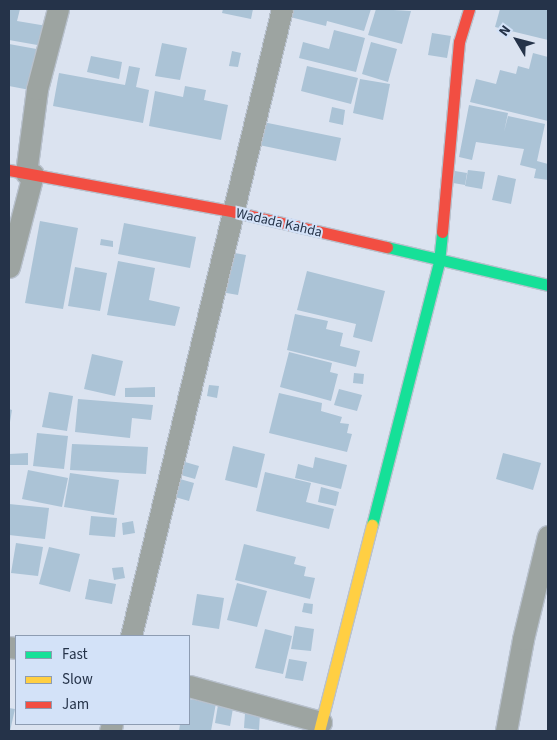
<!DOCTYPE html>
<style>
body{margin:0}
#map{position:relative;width:557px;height:740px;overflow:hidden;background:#dbe3f0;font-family:"Source Sans 3",sans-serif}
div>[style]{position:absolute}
.building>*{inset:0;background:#abc3d6}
.roads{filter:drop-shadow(1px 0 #b8c1cd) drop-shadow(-1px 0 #b8c1cd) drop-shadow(0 1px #b8c1cd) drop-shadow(0 -1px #b8c1cd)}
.street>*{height:21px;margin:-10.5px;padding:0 10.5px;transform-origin:10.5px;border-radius:10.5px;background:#9da4a1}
.fast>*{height:11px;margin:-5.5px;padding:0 5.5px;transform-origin:5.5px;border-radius:5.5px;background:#16e098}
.slow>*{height:11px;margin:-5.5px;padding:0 5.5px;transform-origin:5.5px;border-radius:5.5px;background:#ffcf43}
.jam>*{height:11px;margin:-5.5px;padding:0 5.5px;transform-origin:5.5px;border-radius:5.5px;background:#f24e42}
span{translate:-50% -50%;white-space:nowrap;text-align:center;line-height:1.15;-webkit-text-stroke:4px #d3e2f8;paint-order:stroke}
.street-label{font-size:14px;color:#253349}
.frame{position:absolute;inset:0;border:10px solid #253349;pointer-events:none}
.legend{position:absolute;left:15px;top:635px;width:175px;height:90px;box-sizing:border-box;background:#d3e2f8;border:1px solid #8d9cb2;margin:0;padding:6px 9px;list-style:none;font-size:15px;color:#253349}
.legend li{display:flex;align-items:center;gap:10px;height:25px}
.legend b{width:25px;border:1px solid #8d9cb2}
.north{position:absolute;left:492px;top:15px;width:50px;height:50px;-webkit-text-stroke:4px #d3e2f8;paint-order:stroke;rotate:307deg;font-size:14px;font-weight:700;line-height:20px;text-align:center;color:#253349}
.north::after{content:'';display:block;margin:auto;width:18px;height:22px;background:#253349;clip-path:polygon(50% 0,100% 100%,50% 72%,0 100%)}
</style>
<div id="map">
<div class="building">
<i style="clip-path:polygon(9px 9px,20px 9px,17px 21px,47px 26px,43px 46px,9px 40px)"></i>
<i style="clip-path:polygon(223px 9px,253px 9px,251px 19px,222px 13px)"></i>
<i style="clip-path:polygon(292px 9px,371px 9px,364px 31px,327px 21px,326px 26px,290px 17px)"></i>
<i style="clip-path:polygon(376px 9px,411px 11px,402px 44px,368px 35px)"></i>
<i style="clip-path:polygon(500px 9px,548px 9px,548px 40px,495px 27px)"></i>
<i style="clip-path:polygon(334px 30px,365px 38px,356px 72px,299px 58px,303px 42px,329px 49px)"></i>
<i style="clip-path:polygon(432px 33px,451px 36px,447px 58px,428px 55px)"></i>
<i style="clip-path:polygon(371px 42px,397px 49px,388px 82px,362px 74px)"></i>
<i style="clip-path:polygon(162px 43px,187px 48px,180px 80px,155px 76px)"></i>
<i style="clip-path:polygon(9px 44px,42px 50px,35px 91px,9px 86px)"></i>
<i style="clip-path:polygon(232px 51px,241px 53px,238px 67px,229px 66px)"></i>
<i style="clip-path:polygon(533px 53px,548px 57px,548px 121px,470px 102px,476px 79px,496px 84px,500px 70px,516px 74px,518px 66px,529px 69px)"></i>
<i style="clip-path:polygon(91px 56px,122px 62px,119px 79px,87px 72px)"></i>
<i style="clip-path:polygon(129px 66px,140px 68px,136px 87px,149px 90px,143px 123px,53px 106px,59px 73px,125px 85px)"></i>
<i style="clip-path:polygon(307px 66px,358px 78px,351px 104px,301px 91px)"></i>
<i style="clip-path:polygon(360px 79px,390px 84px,383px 120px,353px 113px)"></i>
<i style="clip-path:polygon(185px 86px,206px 90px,204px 100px,228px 105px,221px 140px,149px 126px,155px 91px,183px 97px)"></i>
<i style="clip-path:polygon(469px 105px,508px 113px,504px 132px,508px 116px,545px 124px,537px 161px,548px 164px,548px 180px,534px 178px,536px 169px,520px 165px,524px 149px,476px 142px,472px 160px,459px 157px)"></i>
<i style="clip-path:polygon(332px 107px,345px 110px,343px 125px,329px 122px)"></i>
<i style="clip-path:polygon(263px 122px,341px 138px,336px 161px,259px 145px)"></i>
<i style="clip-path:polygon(468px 170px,485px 172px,482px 189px,465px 186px)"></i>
<i style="clip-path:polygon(455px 171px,467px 173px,465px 185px,453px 183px)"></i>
<i style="clip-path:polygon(498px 175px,516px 179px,511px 204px,492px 200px)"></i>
<i style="clip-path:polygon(40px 221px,78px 228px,63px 309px,25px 303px)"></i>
<i style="clip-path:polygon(124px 223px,196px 237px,190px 268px,118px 254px)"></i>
<i style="clip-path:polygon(101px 239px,113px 241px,113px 247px,100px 245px)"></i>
<i style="clip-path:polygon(229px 252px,246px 255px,238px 295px,221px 292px)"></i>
<i style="clip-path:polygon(118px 261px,155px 268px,149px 300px,180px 307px,175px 326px,107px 315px)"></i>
<i style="clip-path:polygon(75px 267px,107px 273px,100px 311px,68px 306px)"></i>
<i style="clip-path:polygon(307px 271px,385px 291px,372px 342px,353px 337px,356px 324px,297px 310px)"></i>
<i style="clip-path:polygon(295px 314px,328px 321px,326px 329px,343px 333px,340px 346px,360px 351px,356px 367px,287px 350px)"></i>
<i style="clip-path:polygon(289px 352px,332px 363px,330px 372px,338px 374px,331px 401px,280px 387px)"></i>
<i style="clip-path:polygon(92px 354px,123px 361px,115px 396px,84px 389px)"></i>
<i style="clip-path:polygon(354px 373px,364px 374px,363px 384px,353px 383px)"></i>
<i style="clip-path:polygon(209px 385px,219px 386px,217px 398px,207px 396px)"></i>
<i style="clip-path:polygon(155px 387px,155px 397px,125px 397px,125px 388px)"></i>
<i style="clip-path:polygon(339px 389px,362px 395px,357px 411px,334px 405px)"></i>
<i style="clip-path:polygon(49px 392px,73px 396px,67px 431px,42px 427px)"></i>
<i style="clip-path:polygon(279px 393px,322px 403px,321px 411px,342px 417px,340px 423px,349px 424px,347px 433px,352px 434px,347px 452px,269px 433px)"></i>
<i style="clip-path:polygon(78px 399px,153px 405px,151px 420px,132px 418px,130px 438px,75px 432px)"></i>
<i style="clip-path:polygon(9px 409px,12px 410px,10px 422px,9px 421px)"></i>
<i style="clip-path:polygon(37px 433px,68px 436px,64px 469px,33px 466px)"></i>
<i style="clip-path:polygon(72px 444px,148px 447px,146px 474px,70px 470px)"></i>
<i style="clip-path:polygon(233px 446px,265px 454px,257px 488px,225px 480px)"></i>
<i style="clip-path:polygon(28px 453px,28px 465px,9px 465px,9px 454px)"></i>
<i style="clip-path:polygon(503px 453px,541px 463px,533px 490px,496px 479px)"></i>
<i style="clip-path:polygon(315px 457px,347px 465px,341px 489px,295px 478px,298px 464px,313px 468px)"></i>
<i style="clip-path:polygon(185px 462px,199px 466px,195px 479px,181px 475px)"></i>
<i style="clip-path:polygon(28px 470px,68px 478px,62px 507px,22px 499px)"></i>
<i style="clip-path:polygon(265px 472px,311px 483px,306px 502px,334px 509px,329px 529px,256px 511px)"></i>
<i style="clip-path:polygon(70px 473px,119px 480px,114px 515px,64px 507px)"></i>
<i style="clip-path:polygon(180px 479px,194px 483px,189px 501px,175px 497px)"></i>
<i style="clip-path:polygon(321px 487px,339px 492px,336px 506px,318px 502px)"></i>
<i style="clip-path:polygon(9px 504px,49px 508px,45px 539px,9px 535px)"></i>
<i style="clip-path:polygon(91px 516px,117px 518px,115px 537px,89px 535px)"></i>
<i style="clip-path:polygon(133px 521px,135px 533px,123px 535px,122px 523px)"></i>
<i style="clip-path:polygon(16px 543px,43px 547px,38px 576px,11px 573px)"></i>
<i style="clip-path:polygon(244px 544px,296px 557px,294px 564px,306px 567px,304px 576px,315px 578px,310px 599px,235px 580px)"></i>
<i style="clip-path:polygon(49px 547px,80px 554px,70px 592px,39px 584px)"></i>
<i style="clip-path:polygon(123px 567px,125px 578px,114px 580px,112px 568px)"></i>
<i style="clip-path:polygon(89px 579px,116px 584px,112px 604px,85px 599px)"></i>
<i style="clip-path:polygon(237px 583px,267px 591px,257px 627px,227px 620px)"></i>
<i style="clip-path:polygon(197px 594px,224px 598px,219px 629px,192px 625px)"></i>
<i style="clip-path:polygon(304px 603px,313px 604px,312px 614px,302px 612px)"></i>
<i style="clip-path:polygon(295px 626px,314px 629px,311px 651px,291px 649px)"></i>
<i style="clip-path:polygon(265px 629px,292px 636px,283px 674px,255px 668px)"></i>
<i style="clip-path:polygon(289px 659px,307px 662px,303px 681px,285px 678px)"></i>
<i style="clip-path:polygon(189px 699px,216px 703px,211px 731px,179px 731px,180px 724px,189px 724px)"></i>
<i style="clip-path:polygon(218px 705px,233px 708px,230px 726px,215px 723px)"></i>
<i style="clip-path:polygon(9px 708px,15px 709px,10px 731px,9px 731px)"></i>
<i style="clip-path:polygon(245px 713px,260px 714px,259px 730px,244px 728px)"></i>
</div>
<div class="roads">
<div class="street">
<i style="left:26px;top:173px;width:85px;rotate:-82.5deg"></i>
<i style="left:37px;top:89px;width:83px;rotate:-75.3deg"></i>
<i style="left:9px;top:267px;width:96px;rotate:-75.5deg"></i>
<i style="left:131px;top:636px;width:645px;rotate:-76.46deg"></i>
<i style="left:9px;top:647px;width:7px;rotate:8deg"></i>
<i style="left:189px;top:686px;width:137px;rotate:15.3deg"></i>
<i style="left:110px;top:731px;width:7px;rotate:-74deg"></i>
<i style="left:506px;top:731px;width:94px;rotate:-79.5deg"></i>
<i style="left:523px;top:639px;width:106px;rotate:-76.4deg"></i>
</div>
<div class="fast">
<i style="left:387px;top:247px;width:165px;rotate:13.3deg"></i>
<i style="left:372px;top:525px;width:271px;rotate:-75.7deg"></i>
<i style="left:439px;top:262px;width:30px;rotate:-84deg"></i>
</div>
<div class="slow">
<i style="left:319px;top:731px;width:213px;rotate:-75.6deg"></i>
</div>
<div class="jam">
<i style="left:9px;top:170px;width:230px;rotate:10.5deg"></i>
<i style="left:235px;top:212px;width:156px;rotate:13deg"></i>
<i style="left:442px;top:232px;width:191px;rotate:-84.9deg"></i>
<i style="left:459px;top:42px;width:34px;rotate:-73deg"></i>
</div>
</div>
<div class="street-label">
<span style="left:279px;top:223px;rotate:13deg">Wadada Kahda</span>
</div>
<div class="frame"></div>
<ul class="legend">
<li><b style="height:6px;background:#16e098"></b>Fast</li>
<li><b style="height:6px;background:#ffcf43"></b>Slow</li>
<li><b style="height:6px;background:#f24e42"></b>Jam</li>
</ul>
<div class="north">N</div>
</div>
